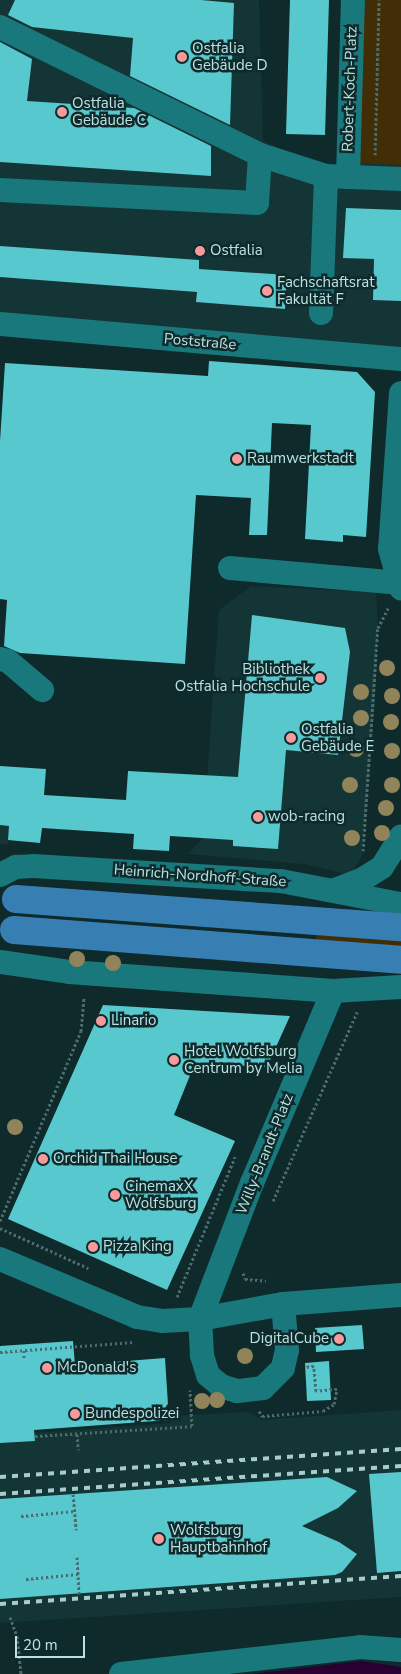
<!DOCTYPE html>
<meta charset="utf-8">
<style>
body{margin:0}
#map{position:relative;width:401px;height:1674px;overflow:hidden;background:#0f2a2b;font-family:"Nunito Sans",sans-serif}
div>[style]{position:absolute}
.built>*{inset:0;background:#143536}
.green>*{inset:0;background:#422e06}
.water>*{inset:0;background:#280032}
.building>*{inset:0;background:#57c8cd}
.path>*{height:3px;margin-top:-1.5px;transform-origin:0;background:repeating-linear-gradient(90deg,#4b6b6c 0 2.5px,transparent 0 5px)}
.minor>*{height:24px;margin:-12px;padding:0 12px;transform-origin:12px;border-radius:12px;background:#18787c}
.major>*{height:28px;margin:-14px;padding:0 14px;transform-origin:14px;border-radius:14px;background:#377eb3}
.rail>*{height:4px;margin-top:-2px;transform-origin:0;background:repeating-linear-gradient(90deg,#a6ccce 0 6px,transparent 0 12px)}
.trees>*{width:16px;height:16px;margin:-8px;border-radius:50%;background:#91845b}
.dots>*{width:14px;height:14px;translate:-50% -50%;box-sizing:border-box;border:2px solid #0f2a2b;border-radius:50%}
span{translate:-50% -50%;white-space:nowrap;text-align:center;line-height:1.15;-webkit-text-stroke:5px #0f2a2b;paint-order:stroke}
.poi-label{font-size:15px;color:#bae1e3}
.left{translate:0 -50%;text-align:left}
.right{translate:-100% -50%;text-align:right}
.street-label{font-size:15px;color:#bae1e3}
.scale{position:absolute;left:15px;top:1636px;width:70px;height:22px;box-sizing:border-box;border:2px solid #bae1e3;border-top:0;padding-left:6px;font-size:15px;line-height:18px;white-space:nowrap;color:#bae1e3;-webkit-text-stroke:4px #0f2a2b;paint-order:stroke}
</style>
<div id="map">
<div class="built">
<i style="clip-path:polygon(0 0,259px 0,263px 141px,347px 177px,357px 163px,401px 165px,401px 359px,0 325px)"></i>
<i style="clip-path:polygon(251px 586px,376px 592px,378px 628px,375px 701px,362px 856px,350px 875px,304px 864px,188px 854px,203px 838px,219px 610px)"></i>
<i style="clip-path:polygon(0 825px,9px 825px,8px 844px,0 845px)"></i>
<i style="clip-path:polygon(401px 1410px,401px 1597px,0 1623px,0 1443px,35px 1441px,34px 1433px,171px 1423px,171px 1416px,248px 1412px,262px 1420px)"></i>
</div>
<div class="green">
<i style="clip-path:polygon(362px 0,401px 0,401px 165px,357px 163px)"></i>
<i style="clip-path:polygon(317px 930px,401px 938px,401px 947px,316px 941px)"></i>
</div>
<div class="water">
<i style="clip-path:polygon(361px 1661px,401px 1667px,401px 1674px,252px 1674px)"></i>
</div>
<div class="building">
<i style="clip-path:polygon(15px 0,201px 0,234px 3px,230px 125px,130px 76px,133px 38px,32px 27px,8px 15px)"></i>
<i style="clip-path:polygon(290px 0,329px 0,325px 135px,286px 134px)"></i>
<i style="clip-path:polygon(0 42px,32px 59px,27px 101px,134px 108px,211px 146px,211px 176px,0 162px)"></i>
<i style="clip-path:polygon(346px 208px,401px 210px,401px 301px,373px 300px,374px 259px,343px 258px)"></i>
<i style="clip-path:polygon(0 246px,199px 260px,199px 269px,287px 275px,285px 309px,196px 302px,197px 292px,0 277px)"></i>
<i style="clip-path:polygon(209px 361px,357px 372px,375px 392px,366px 537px,343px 535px,343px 542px,305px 539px,311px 425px,272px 423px,267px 535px,249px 535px,251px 498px,196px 495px,185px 664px,20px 653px,4px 646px,7px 600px,0 599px,0 441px,5px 363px,208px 376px)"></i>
<i style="clip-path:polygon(252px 615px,345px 628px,350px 652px,338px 755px,286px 750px,278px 849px,233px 846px,233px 840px,170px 836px,169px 851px,133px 849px,134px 834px,42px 828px,40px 843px,8px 840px,9px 826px,0 825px,0 766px,46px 769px,44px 795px,126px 800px,128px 771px,238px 777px)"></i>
<i style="clip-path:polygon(103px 1005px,290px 1016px,267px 1067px,195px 1063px,174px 1115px,235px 1141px,167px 1290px,8px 1219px)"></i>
<i style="clip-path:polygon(362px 1325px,364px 1349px,316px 1352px,315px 1328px)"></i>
<i style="clip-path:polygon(73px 1341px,75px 1365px,165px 1358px,169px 1420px,34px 1430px,35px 1441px,0 1443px,0 1346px)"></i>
<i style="clip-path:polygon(329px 1361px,331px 1400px,307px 1401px,305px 1363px)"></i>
<i style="clip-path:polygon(401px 1472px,401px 1571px,377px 1573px,369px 1474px)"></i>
<i style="clip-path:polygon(327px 1477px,357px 1491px,338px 1508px,302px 1526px,339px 1542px,357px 1554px,342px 1572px,335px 1575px,0 1599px,0 1499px)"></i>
</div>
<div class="path">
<i style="left:375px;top:155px;width:155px;rotate:-88.5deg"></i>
<i style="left:363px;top:851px;width:224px;rotate:-86.2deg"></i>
<i style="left:378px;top:628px;width:25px;rotate:-63deg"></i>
<i style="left:273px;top:1201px;width:207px;rotate:-66deg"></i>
<i style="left:0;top:1221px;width:207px;rotate:-66.9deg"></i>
<i style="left:81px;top:1031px;width:34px;rotate:-85deg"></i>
<i style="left:0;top:1228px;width:97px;rotate:24.4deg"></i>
<i style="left:243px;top:1273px;width:6px;rotate:72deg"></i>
<i style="left:245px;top:1279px;width:21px;rotate:5deg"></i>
<i style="left:177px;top:1297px;width:152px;rotate:-67.5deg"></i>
<i style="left:24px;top:1350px;width:10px;rotate:90deg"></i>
<i style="left:0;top:1352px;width:134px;rotate:-4.3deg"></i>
<i style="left:259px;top:1411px;width:6px;rotate:59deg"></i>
<i style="left:262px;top:1416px;width:61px;rotate:-4.7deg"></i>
<i style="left:323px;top:1411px;width:13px;rotate:-32deg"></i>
<i style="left:334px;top:1404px;width:15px;rotate:-79deg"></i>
<i style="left:337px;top:1389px;width:21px;rotate:175deg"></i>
<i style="left:316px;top:1391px;width:25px;rotate:-95deg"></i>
<i style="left:314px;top:1366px;width:8px;rotate:173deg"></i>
<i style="left:77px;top:1434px;width:16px;rotate:86deg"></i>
<i style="left:35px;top:1436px;width:157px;rotate:-3.6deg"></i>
<i style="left:192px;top:1426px;width:36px;rotate:-93deg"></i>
<i style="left:73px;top:1494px;width:36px;rotate:85deg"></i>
<i style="left:21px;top:1516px;width:54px;rotate:-5.3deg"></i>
<i style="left:77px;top:1557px;width:37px;rotate:87deg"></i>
<i style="left:26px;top:1579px;width:52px;rotate:-5.5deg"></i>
<i style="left:10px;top:1617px;width:20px;rotate:70deg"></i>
<i style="left:17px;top:1636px;width:38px;rotate:84deg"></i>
</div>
<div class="minor">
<i style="left:0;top:27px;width:290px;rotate:26.2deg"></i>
<i style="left:260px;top:155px;width:48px;rotate:93.6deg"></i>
<i style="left:257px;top:203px;width:257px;rotate:-177.1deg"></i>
<i style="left:260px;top:155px;width:69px;rotate:17.7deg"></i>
<i style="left:326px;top:176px;width:75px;rotate:2.3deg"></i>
<i style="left:348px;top:177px;width:177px;rotate:-88.4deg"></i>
<i style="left:321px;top:313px;width:137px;rotate:-87.9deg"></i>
<i style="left:0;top:324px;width:403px;rotate:5deg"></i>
<i style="left:401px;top:393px;width:156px;rotate:94deg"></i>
<i style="left:390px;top:549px;width:41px;rotate:74.2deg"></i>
<i style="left:230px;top:568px;width:172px;rotate:5deg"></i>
<i style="left:0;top:659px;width:8px;rotate:14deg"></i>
<i style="left:8px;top:661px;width:45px;rotate:40.5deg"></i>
<i style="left:0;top:875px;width:18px;rotate:-27deg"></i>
<i style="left:16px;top:867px;width:17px;rotate:-3deg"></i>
<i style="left:33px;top:866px;width:248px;rotate:3.5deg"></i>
<i style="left:281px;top:881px;width:122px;rotate:10.9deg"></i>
<i style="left:335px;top:890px;width:30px;rotate:-21deg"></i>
<i style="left:363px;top:879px;width:22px;rotate:-32deg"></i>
<i style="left:382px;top:867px;width:36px;rotate:-58deg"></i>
<i style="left:0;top:962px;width:70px;rotate:8.2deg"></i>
<i style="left:69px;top:972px;width:265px;rotate:4.1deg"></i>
<i style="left:333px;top:991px;width:68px;rotate:-3.4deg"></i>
<i style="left:0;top:1259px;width:149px;rotate:22.9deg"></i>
<i style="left:137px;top:1317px;width:25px;rotate:9deg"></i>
<i style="left:162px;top:1321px;width:38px;rotate:-3deg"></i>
<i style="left:200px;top:1319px;width:84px;rotate:-10.2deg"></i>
<i style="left:283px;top:1304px;width:118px;rotate:-4.4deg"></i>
<i style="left:283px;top:1304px;width:46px;rotate:85deg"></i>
<i style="left:287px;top:1350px;width:18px;rotate:103deg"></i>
<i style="left:283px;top:1368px;width:28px;rotate:135deg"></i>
<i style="left:263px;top:1388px;width:26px;rotate:173deg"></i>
<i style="left:237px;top:1391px;width:17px;rotate:-163deg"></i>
<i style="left:221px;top:1386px;width:17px;rotate:-140deg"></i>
<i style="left:208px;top:1375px;width:21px;rotate:-107deg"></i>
<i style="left:202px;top:1355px;width:36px;rotate:-93deg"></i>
<i style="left:200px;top:1319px;width:146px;rotate:-69.1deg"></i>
<i style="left:252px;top:1183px;width:208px;rotate:-67.1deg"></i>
<i style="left:121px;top:1674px;width:241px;rotate:-6.4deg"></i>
<i style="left:360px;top:1647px;width:41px;rotate:4.2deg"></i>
</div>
<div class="major">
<i style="left:16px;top:899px;width:386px;rotate:4.2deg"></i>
<i style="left:14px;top:930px;width:388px;rotate:4.4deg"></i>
</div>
<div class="rail">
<i style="left:0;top:1477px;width:402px;rotate:-4deg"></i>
<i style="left:0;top:1494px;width:402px;rotate:-4deg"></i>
<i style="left:0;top:1604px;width:402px;rotate:-4deg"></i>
</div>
<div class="trees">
<i style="left:387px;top:668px"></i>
<i style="left:361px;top:692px"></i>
<i style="left:392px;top:696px"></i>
<i style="left:361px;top:718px"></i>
<i style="left:391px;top:722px"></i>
<i style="left:356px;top:749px"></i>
<i style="left:392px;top:751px"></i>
<i style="left:350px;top:785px"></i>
<i style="left:392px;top:785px"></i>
<i style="left:386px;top:808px"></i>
<i style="left:382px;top:833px"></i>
<i style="left:352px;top:838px"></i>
<i style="left:77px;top:959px"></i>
<i style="left:113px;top:963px"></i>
<i style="left:15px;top:1127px"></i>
<i style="left:245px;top:1356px"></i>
<i style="left:217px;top:1400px"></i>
<i style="left:202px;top:1401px"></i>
</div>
<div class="dots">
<i style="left:182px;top:57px;background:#f59b9c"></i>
<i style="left:62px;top:112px;background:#f59b9c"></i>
<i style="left:200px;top:251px;background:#f59b9c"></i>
<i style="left:267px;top:291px;background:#f59b9c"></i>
<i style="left:237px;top:459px;background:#f59b9c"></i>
<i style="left:320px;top:678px;background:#f59b9c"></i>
<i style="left:291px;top:738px;background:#f59b9c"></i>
<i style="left:258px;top:817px;background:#f59b9c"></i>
<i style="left:101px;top:1021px;background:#f59b9c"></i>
<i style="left:174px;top:1060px;background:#f59b9c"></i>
<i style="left:43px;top:1159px;background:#f59b9c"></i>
<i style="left:115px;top:1195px;background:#f59b9c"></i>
<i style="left:93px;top:1247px;background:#f59b9c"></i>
<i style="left:339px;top:1339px;background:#f59b9c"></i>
<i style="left:47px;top:1368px;background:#f59b9c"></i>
<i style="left:75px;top:1414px;background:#f59b9c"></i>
<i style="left:159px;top:1539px;background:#f59b9c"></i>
</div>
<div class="poi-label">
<span class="left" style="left:192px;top:57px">Ostfalia<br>Gebäude D</span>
<span class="left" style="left:72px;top:112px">Ostfalia<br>Gebäude C</span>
<span class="left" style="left:210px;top:251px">Ostfalia</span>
<span class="left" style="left:277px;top:291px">Fachschaftsrat<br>Fakultät F</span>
<span class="left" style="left:247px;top:459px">Raumwerkstadt</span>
<span class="right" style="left:310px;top:678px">Bibliothek<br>Ostfalia Hochschule</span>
<span class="left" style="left:301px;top:738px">Ostfalia<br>Gebäude E</span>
<span class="left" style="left:268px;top:817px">wob-racing</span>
<span class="left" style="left:111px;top:1021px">Linario</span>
<span class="left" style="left:184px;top:1060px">Hotel Wolfsburg<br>Centrum by Melia</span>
<span class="left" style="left:53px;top:1159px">Orchid Thai House</span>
<span class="left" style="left:125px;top:1195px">CinemaxX<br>Wolfsburg</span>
<span class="left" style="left:103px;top:1247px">Pizza King</span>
<span class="right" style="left:329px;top:1339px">DigitalCube</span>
<span class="left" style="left:57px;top:1368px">McDonald's</span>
<span class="left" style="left:85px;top:1414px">Bundespolizei</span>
<span class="left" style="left:170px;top:1539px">Wolfsburg<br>Hauptbahnhof</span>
</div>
<div class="street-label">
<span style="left:350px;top:89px;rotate:-88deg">Robert-Koch-Platz</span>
<span style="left:200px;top:342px;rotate:5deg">Poststraße</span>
<span style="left:200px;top:876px;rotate:4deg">Heinrich-Nordhoff-Straße</span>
<span style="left:265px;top:1154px;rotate:-68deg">Willy-Brandt-Platz</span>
</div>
<div class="scale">20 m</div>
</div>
